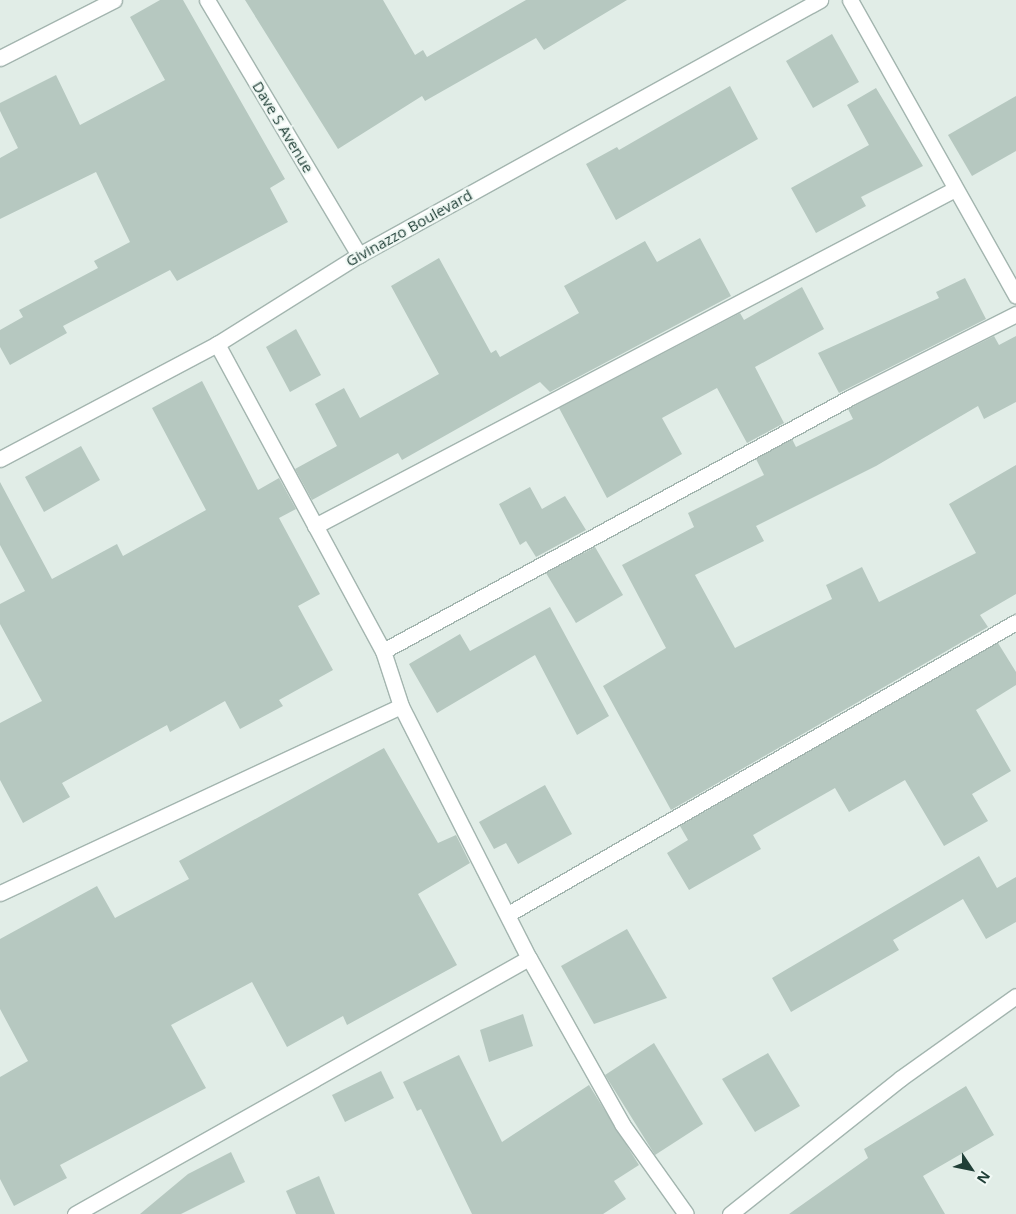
<!DOCTYPE html>
<style>
body{margin:0}
#map{position:relative;width:1016px;height:1214px;overflow:hidden;background:#e1ede7;font-family:"Open Sans",sans-serif}
div>[style]{position:absolute}
.building>*{inset:0;background:#b6c8c0}
.roads{filter:drop-shadow(1px 0 #a3b5af) drop-shadow(-1px 0 #a3b5af) drop-shadow(0 1px #a3b5af) drop-shadow(0 -1px #a3b5af)}
.street>*{height:15px;margin:-7.5px;padding:0 7.5px;transform-origin:7.5px;border-radius:7.5px;background:#fff}
span{translate:-50% -50%;white-space:nowrap;text-align:center;line-height:1.15;-webkit-text-stroke:4.5px #f1f9f5;paint-order:stroke}
.street-label{font-size:15px;color:#203f37}
.north{position:absolute;left:946px;top:1144px;width:50px;height:50px;-webkit-text-stroke:4px #f1f9f5;paint-order:stroke;rotate:124deg;font-size:14px;font-weight:700;line-height:20px;text-align:center;color:#203f37}
.north::after{content:'';display:block;margin:auto;width:18px;height:22px;background:#203f37;clip-path:polygon(50% 0,100% 100%,50% 72%,0 100%)}
</style>
<div id="map">
<div class="building">
<i style="clip-path:polygon(160px 0,183px 0,285px 179px,270px 188px,288px 222px,177px 281px,170px 270px,63px 326px,67px 333px,10px 365px,0 347px,0 330px,23px 317px,19px 310px,98px 268px,94px 261px,130px 242px,96px 172px,0 219px,0 158px,18px 148px,0 111px,0 103px,56px 75px,80px 125px,165px 80px,130px 17px)"></i>
<i style="clip-path:polygon(245px 0,383px 0,415px 55px,423px 50px,427px 57px,526px 0,627px 0,544px 50px,536px 38px,425px 101px,422px 96px,338px 149px)"></i>
<i style="clip-path:polygon(832px 34px,859px 82px,813px 108px,786px 61px)"></i>
<i style="clip-path:polygon(730px 86px,758px 139px,616px 220px,586px 164px,617px 147px,619px 150px)"></i>
<i style="clip-path:polygon(876px 88px,923px 166px,861px 197px,866px 206px,816px 233px,791px 188px,869px 145px,847px 105px)"></i>
<i style="clip-path:polygon(1016px 96px,1016px 151px,972px 176px,948px 135px)"></i>
<i style="clip-path:polygon(700px 238px,731px 296px,550px 392px,540px 382px,402px 460px,398px 453px,312px 500px,295px 469px,337px 446px,315px 404px,344px 388px,360px 418px,439px 374px,391px 286px,439px 258px,491px 353px,496px 350px,500px 357px,579px 313px,564px 286px,645px 241px,657px 262px)"></i>
<i style="clip-path:polygon(965px 278px,986px 319px,839px 393px,818px 353px,939px 298px,936px 292px)"></i>
<i style="clip-path:polygon(802px 287px,824px 329px,755px 367px,784px 423px,747px 443px,717px 388px,662px 418px,682px 454px,607px 498px,559px 408px,740px 313px,744px 320px)"></i>
<i style="clip-path:polygon(296px 329px,321px 375px,290px 392px,266px 347px)"></i>
<i style="clip-path:polygon(994px 336px,999px 345px,1016px 336px,1016px 402px,984px 419px,978px 406px,876px 466px,756px 526px,764px 541px,695px 575px,735px 648px,832px 599px,826px 585px,862px 567px,879px 602px,976px 553px,949px 504px,1016px 465px,1016px 594px,980px 615px,988px 627px,671px 810px,603px 686px,666px 648px,622px 565px,694px 527px,688px 513px,764px 475px,756px 459px,792px 439px,796px 447px,853px 419px,848px 409px)"></i>
<i style="clip-path:polygon(202px 381px,258px 490px,279px 478px,296px 509px,279px 518px,320px 594px,298px 606px,333px 670px,279px 700px,283px 706px,240px 729px,225px 701px,170px 732px,167px 725px,62px 783px,70px 797px,23px 823px,0 780px,0 723px,42px 701px,0 624px,0 604px,25px 591px,0 545px,0 482px,52px 579px,117px 544px,123px 556px,206px 510px,152px 408px)"></i>
<i style="clip-path:polygon(81px 446px,100px 480px,44px 512px,25px 477px)"></i>
<i style="clip-path:polygon(530px 487px,542px 509px,565px 496px,586px 530px,536px 557px,526px 541px,520px 545px,499px 504px)"></i>
<i style="clip-path:polygon(595px 547px,623px 595px,576px 623px,546px 573px)"></i>
<i style="clip-path:polygon(550px 607px,609px 716px,577px 735px,535px 655px,437px 713px,409px 664px,460px 634px,470px 651px)"></i>
<i style="clip-path:polygon(998px 643px,1016px 672px,1016px 685px,976px 710px,1011px 771px,972px 794px,988px 821px,944px 846px,905px 780px,849px 812px,835px 788px,753px 835px,761px 849px,689px 890px,667px 853px,688px 840px,680px 826px)"></i>
<i style="clip-path:polygon(384px 748px,438px 843px,456px 835px,470px 863px,418px 894px,457px 965px,347px 1025px,343px 1016px,287px 1047px,252px 982px,171px 1025px,206px 1088px,60px 1165px,67px 1178px,14px 1206px,0 1179px,0 1077px,28px 1061px,0 1009px,0 939px,97px 886px,115px 918px,189px 879px,179px 861px)"></i>
<i style="clip-path:polygon(545px 785px,572px 834px,518px 864px,506px 843px,494px 849px,479px 822px)"></i>
<i style="clip-path:polygon(979px 856px,997px 888px,1016px 877px,1016px 922px,986px 939px,963px 899px,893px 940px,899px 950px,791px 1012px,772px 978px)"></i>
<i style="clip-path:polygon(627px 929px,667px 998px,594px 1024px,561px 966px)"></i>
<i style="clip-path:polygon(523px 1014px,533px 1046px,489px 1062px,480px 1030px)"></i>
<i style="clip-path:polygon(654px 1043px,703px 1124px,655px 1155px,605px 1075px)"></i>
<i style="clip-path:polygon(768px 1053px,800px 1106px,755px 1132px,722px 1079px)"></i>
<i style="clip-path:polygon(459px 1055px,502px 1142px,589px 1085px,639px 1165px,614px 1181px,626px 1199px,603px 1214px,472px 1214px,421px 1109px,417px 1111px,403px 1082px)"></i>
<i style="clip-path:polygon(381px 1071px,394px 1098px,345px 1122px,332px 1095px)"></i>
<i style="clip-path:polygon(966px 1086px,994px 1135px,923px 1176px,945px 1214px,789px 1214px,868px 1158px,864px 1149px)"></i>
<i style="clip-path:polygon(231px 1152px,245px 1182px,181px 1214px,140px 1214px,188px 1174px)"></i>
<i style="clip-path:polygon(319px 1176px,335px 1214px,296px 1214px,286px 1191px)"></i>
</div>
<div class="roads">
<div class="street">
<i style="left:207px;top:0;width:297px;rotate:59.2deg"></i>
<i style="left:850px;top:0;width:339px;rotate:60.7deg"></i>
<i style="left:0;top:58px;width:128px;rotate:-27deg"></i>
<i style="left:217px;top:344px;width:349px;rotate:61.6deg"></i>
<i style="left:0;top:459px;width:246px;rotate:-27.9deg"></i>
<i style="left:217px;top:344px;width:168px;rotate:-32.1deg"></i>
<i style="left:359px;top:255px;width:527px;rotate:-28.95deg"></i>
<i style="left:315px;top:526px;width:723px;rotate:-27.77deg"></i>
<i style="left:401px;top:706px;width:58px;rotate:-108.1deg"></i>
<i style="left:383px;top:651px;width:532px;rotate:-28.49deg"></i>
<i style="left:851px;top:397px;width:185px;rotate:-26.7deg"></i>
<i style="left:0;top:893px;width:442px;rotate:-25deg"></i>
<i style="left:401px;top:706px;width:283px;rotate:63.1deg"></i>
<i style="left:529px;top:958px;width:190px;rotate:60.7deg"></i>
<i style="left:622px;top:1124px;width:110px;rotate:54.6deg"></i>
<i style="left:508px;top:914px;width:586px;rotate:-29.89deg"></i>
<i style="left:75px;top:1214px;width:521px;rotate:-29.42deg"></i>
<i style="left:730px;top:1214px;width:218px;rotate:-38.5deg"></i>
<i style="left:901px;top:1078px;width:141px;rotate:-35.5deg"></i>
</div>
</div>
<div class="street-label">
<span style="left:283px;top:127px;rotate:59deg">Dave S Avenue</span>
<span style="left:409px;top:228px;rotate:-29deg">Givinazzo Boulevard</span>
</div>
<div class="north">N</div>
</div>
